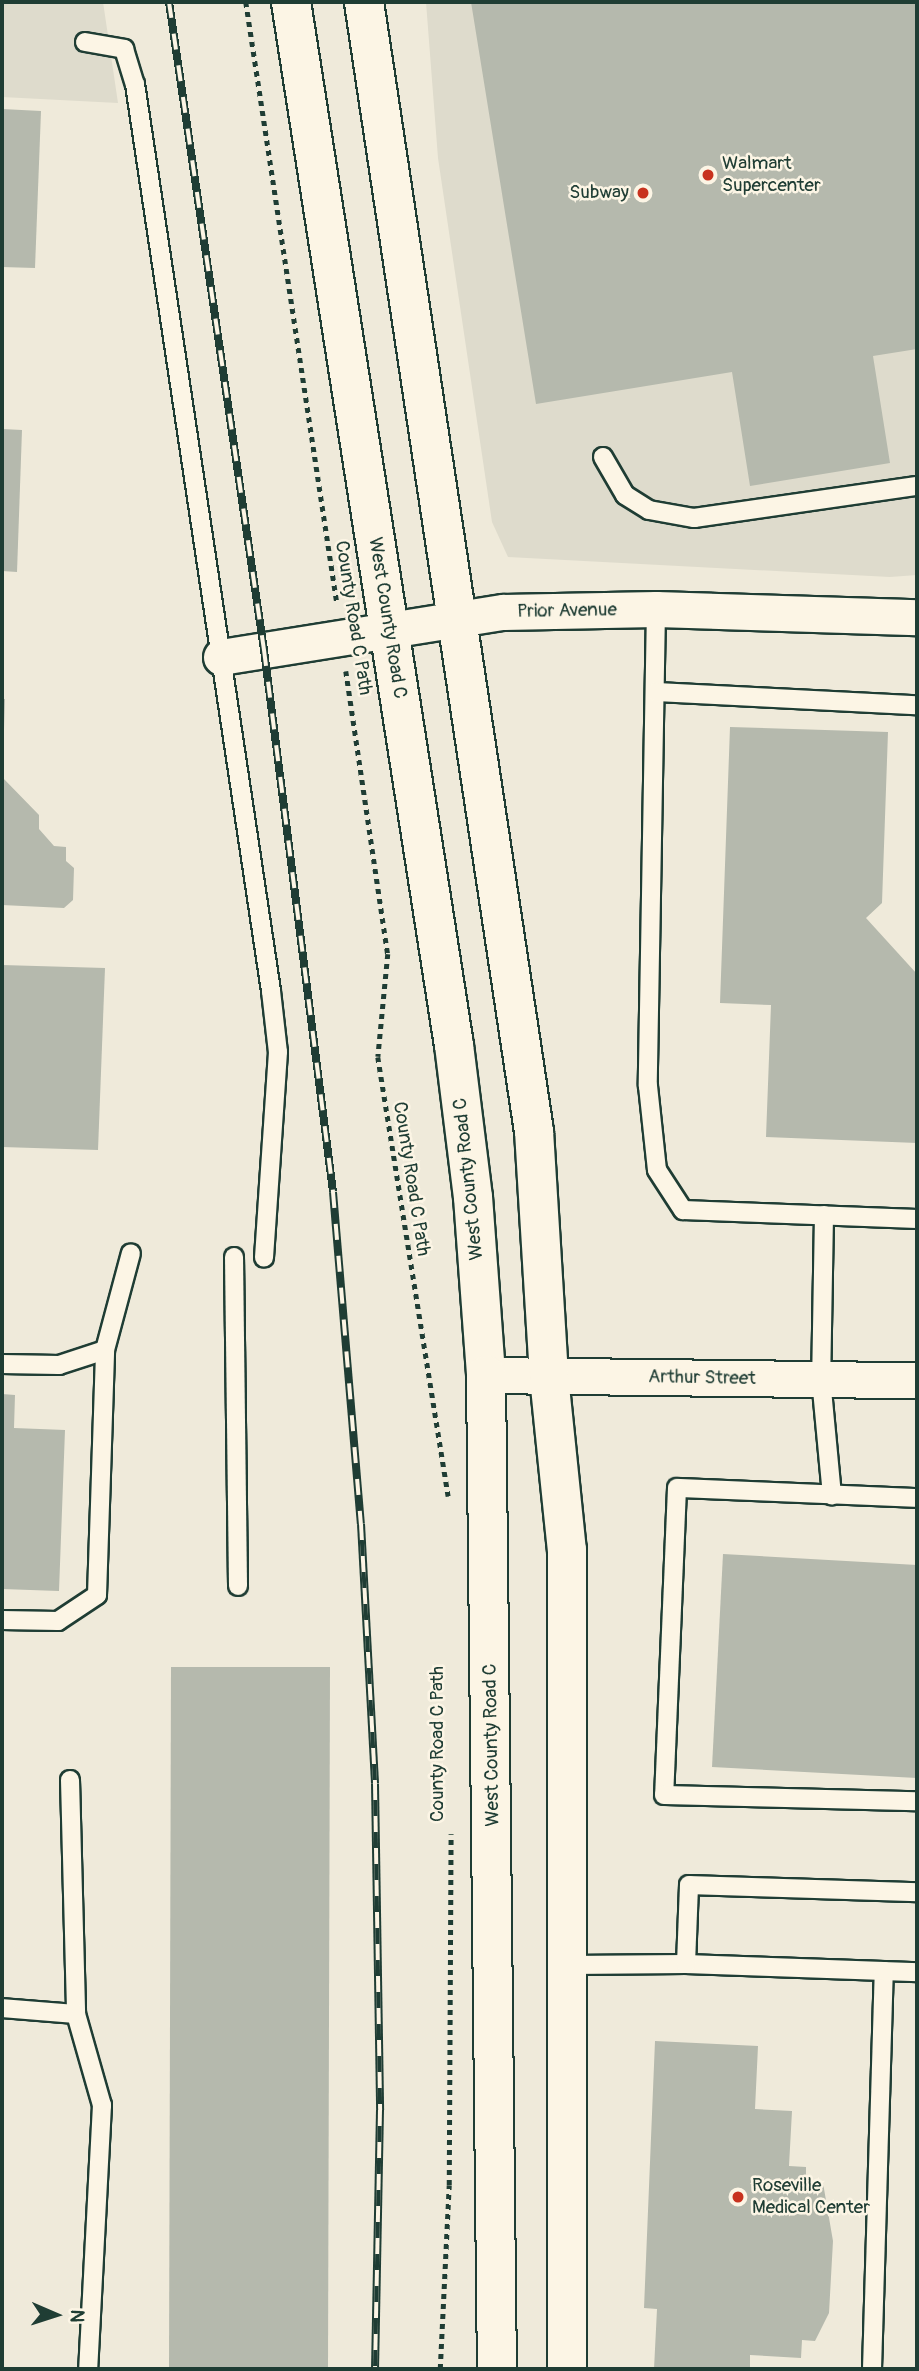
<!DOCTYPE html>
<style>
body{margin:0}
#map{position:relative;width:919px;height:2371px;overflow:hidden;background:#efeada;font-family:Pangolin,sans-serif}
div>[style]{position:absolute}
.built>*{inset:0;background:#dedbcc}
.building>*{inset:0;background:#b5b9ad}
.path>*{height:4.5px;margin-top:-2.25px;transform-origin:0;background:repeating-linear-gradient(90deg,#1f3d34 0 5px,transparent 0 10px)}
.roads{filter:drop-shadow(2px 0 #1f3d34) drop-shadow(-2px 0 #1f3d34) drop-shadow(0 2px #1f3d34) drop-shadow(0 -2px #1f3d34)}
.lane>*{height:18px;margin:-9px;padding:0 9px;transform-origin:9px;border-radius:9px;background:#fcf5e5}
.street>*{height:35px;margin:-17.5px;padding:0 17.5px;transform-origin:17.5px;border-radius:17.5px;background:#fcf5e5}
.secondary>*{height:38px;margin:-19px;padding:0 19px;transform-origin:19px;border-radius:19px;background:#fcf5e5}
.rail>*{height:8px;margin-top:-4px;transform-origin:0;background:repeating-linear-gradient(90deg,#fcf5e5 0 16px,#1f3d34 0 32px);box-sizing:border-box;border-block:2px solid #1f3d34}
.dots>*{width:19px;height:19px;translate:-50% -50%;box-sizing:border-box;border:4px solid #fcf5e5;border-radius:50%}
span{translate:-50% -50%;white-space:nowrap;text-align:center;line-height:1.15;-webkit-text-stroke:5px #fcf5e5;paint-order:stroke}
.poi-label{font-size:19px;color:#1f3d34}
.left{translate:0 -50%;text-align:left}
.right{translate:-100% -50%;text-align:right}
.street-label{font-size:19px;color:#1f3d34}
.frame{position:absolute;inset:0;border:4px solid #1f3d34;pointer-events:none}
.north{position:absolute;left:21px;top:2280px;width:70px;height:70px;-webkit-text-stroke:5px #fcf5e5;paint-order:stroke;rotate:93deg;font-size:19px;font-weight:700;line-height:28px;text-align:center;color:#1f3d34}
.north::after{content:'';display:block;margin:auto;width:24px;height:32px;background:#1f3d34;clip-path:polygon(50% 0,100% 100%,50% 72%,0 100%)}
</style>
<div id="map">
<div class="built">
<i style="clip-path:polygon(2px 2px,103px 2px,118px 103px,2px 97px)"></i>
<i style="clip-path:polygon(426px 2px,917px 2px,917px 575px,890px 577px,508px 557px,492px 522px,438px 158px)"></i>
</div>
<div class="building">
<i style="clip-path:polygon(471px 2px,917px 2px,917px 349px,873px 356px,890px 463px,750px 486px,732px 372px,536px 404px)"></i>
<i style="clip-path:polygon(2px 109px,41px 111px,35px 268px,2px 267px)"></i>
<i style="clip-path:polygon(2px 429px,22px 430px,17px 572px,2px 571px)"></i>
<i style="clip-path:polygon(2px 699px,5px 699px,4px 729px,2px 729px)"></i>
<i style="clip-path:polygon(730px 727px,888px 732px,882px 903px,866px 918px,917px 974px,917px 1143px,766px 1137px,771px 1005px,720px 1003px)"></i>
<i style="clip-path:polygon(2px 777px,39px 815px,39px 829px,54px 846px,66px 847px,66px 861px,74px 868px,73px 900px,64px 908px,2px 905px)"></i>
<i style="clip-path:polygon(2px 965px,105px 968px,98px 1150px,2px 1147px)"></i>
<i style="clip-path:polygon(2px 1394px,15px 1395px,14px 1428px,65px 1430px,59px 1591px,2px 1589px)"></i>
<i style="clip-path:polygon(723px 1554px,917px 1565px,917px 1778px,712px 1767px)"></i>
<i style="clip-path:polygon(171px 1667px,330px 1667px,328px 2369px,169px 2369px)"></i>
<i style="clip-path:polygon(655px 2041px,758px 2046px,755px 2109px,792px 2111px,789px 2166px,806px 2167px,806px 2183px,823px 2183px,833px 2241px,829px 2313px,815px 2341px,802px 2340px,801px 2358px,750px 2355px,750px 2369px,654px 2369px,657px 2309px,644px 2308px)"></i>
</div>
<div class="path">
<i style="left:246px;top:2px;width:608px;rotate:81.39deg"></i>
<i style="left:346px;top:671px;width:286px;rotate:81.6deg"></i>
<i style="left:388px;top:954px;width:103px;rotate:95.5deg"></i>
<i style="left:378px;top:1057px;width:445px;rotate:80.9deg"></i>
<i style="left:440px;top:2369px;width:184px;rotate:-87.2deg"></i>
<i style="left:449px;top:2185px;width:351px;rotate:-89.7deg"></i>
</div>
<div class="roads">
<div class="lane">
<i style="left:85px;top:42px;width:40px;rotate:10deg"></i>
<i style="left:124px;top:49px;width:37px;rotate:73deg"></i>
<i style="left:135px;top:84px;width:917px;rotate:81.47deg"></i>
<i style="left:271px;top:991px;width:61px;rotate:83.5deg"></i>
<i style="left:278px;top:1052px;width:206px;rotate:93.9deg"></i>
<i style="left:603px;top:457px;width:44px;rotate:59.9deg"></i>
<i style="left:625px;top:495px;width:28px;rotate:32deg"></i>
<i style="left:649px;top:510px;width:46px;rotate:10.1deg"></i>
<i style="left:694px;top:518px;width:225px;rotate:-8.2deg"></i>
<i style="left:656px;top:609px;width:477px;rotate:91deg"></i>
<i style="left:648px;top:1086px;width:84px;rotate:83.9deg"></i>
<i style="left:657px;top:1170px;width:48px;rotate:57deg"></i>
<i style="left:683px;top:1210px;width:234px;rotate:2.2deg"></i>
<i style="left:656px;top:692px;width:261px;rotate:2.9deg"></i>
<i style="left:824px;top:1215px;width:164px;rotate:91deg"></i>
<i style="left:821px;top:1379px;width:117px;rotate:84.6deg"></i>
<i style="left:234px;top:1257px;width:329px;rotate:89.3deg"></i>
<i style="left:2px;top:1364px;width:57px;rotate:1deg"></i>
<i style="left:59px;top:1365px;width:48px;rotate:-18.1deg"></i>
<i style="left:917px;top:1498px;width:240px;rotate:-177.6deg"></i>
<i style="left:677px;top:1488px;width:307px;rotate:92.4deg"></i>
<i style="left:664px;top:1795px;width:253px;rotate:1.4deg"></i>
<i style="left:2px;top:1620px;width:56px;rotate:1deg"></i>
<i style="left:58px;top:1621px;width:47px;rotate:-33.7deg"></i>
<i style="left:97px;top:1595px;width:245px;rotate:-88.1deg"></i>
<i style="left:105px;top:1350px;width:100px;rotate:-75deg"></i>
<i style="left:70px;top:1780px;width:234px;rotate:88.5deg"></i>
<i style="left:76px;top:2014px;width:95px;rotate:74.1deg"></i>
<i style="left:102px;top:2105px;width:264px;rotate:93deg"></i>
<i style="left:686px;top:1964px;width:198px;rotate:2deg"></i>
<i style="left:569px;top:1965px;width:117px;rotate:-0.5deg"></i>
<i style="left:686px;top:1964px;width:79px;rotate:-87.8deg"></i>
<i style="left:689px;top:1885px;width:228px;rotate:1.8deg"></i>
<i style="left:2px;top:2008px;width:74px;rotate:4.6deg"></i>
<i style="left:872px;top:2369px;width:398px;rotate:-88.3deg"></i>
<i style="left:884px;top:1971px;width:33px;rotate:2deg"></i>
</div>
<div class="street">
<i style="left:221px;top:657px;width:286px;rotate:-9.1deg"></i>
<i style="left:503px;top:612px;width:153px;rotate:-1.1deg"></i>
<i style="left:656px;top:609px;width:261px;rotate:1.8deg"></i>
<i style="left:486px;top:1375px;width:431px;rotate:0.7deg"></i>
</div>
<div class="secondary">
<i style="left:291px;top:2px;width:1056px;rotate:81.12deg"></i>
<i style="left:454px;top:1045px;width:153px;rotate:82.9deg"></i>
<i style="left:473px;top:1197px;width:178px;rotate:85.8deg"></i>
<i style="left:486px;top:1375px;width:994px;rotate:89.37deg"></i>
<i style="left:364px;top:2px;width:1142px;rotate:81.44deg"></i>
<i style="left:534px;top:1131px;width:246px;rotate:86.5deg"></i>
<i style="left:549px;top:1377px;width:174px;rotate:84.1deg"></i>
<i style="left:567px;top:1550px;width:819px;rotate:90deg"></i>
</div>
</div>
<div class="rail">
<i style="left:169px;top:2px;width:655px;rotate:81.66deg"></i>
<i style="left:264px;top:650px;width:546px;rotate:82.74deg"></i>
<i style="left:333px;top:1192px;width:333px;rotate:85.2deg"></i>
<i style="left:361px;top:1524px;width:260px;rotate:86.9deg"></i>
<i style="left:375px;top:1784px;width:326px;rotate:89.1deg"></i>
<i style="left:380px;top:2110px;width:259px;rotate:91.1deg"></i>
</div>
<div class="dots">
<i style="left:708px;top:175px;background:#c8321e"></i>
<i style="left:643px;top:193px;background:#c8321e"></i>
<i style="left:738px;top:2197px;background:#c8321e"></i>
</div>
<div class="poi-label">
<span class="left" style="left:722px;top:175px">Walmart<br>Supercenter</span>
<span class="right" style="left:629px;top:193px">Subway</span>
<span class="left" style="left:752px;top:2197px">Roseville<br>Medical Center</span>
</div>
<div class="street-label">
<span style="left:567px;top:611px;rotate:-1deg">Prior Avenue</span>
<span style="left:353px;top:618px;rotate:81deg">County Road C Path</span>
<span style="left:387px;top:618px;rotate:81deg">West County Road C</span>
<span style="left:411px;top:1179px;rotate:81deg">County Road C Path</span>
<span style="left:469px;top:1179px;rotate:-96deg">West County Road C</span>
<span style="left:702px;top:1378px;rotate:1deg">Arthur Street</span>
<span style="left:438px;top:1744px;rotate:-90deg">County Road C Path</span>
<span style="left:492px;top:1745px;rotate:-91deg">West County Road C</span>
</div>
<div class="frame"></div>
<div class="north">N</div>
</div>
